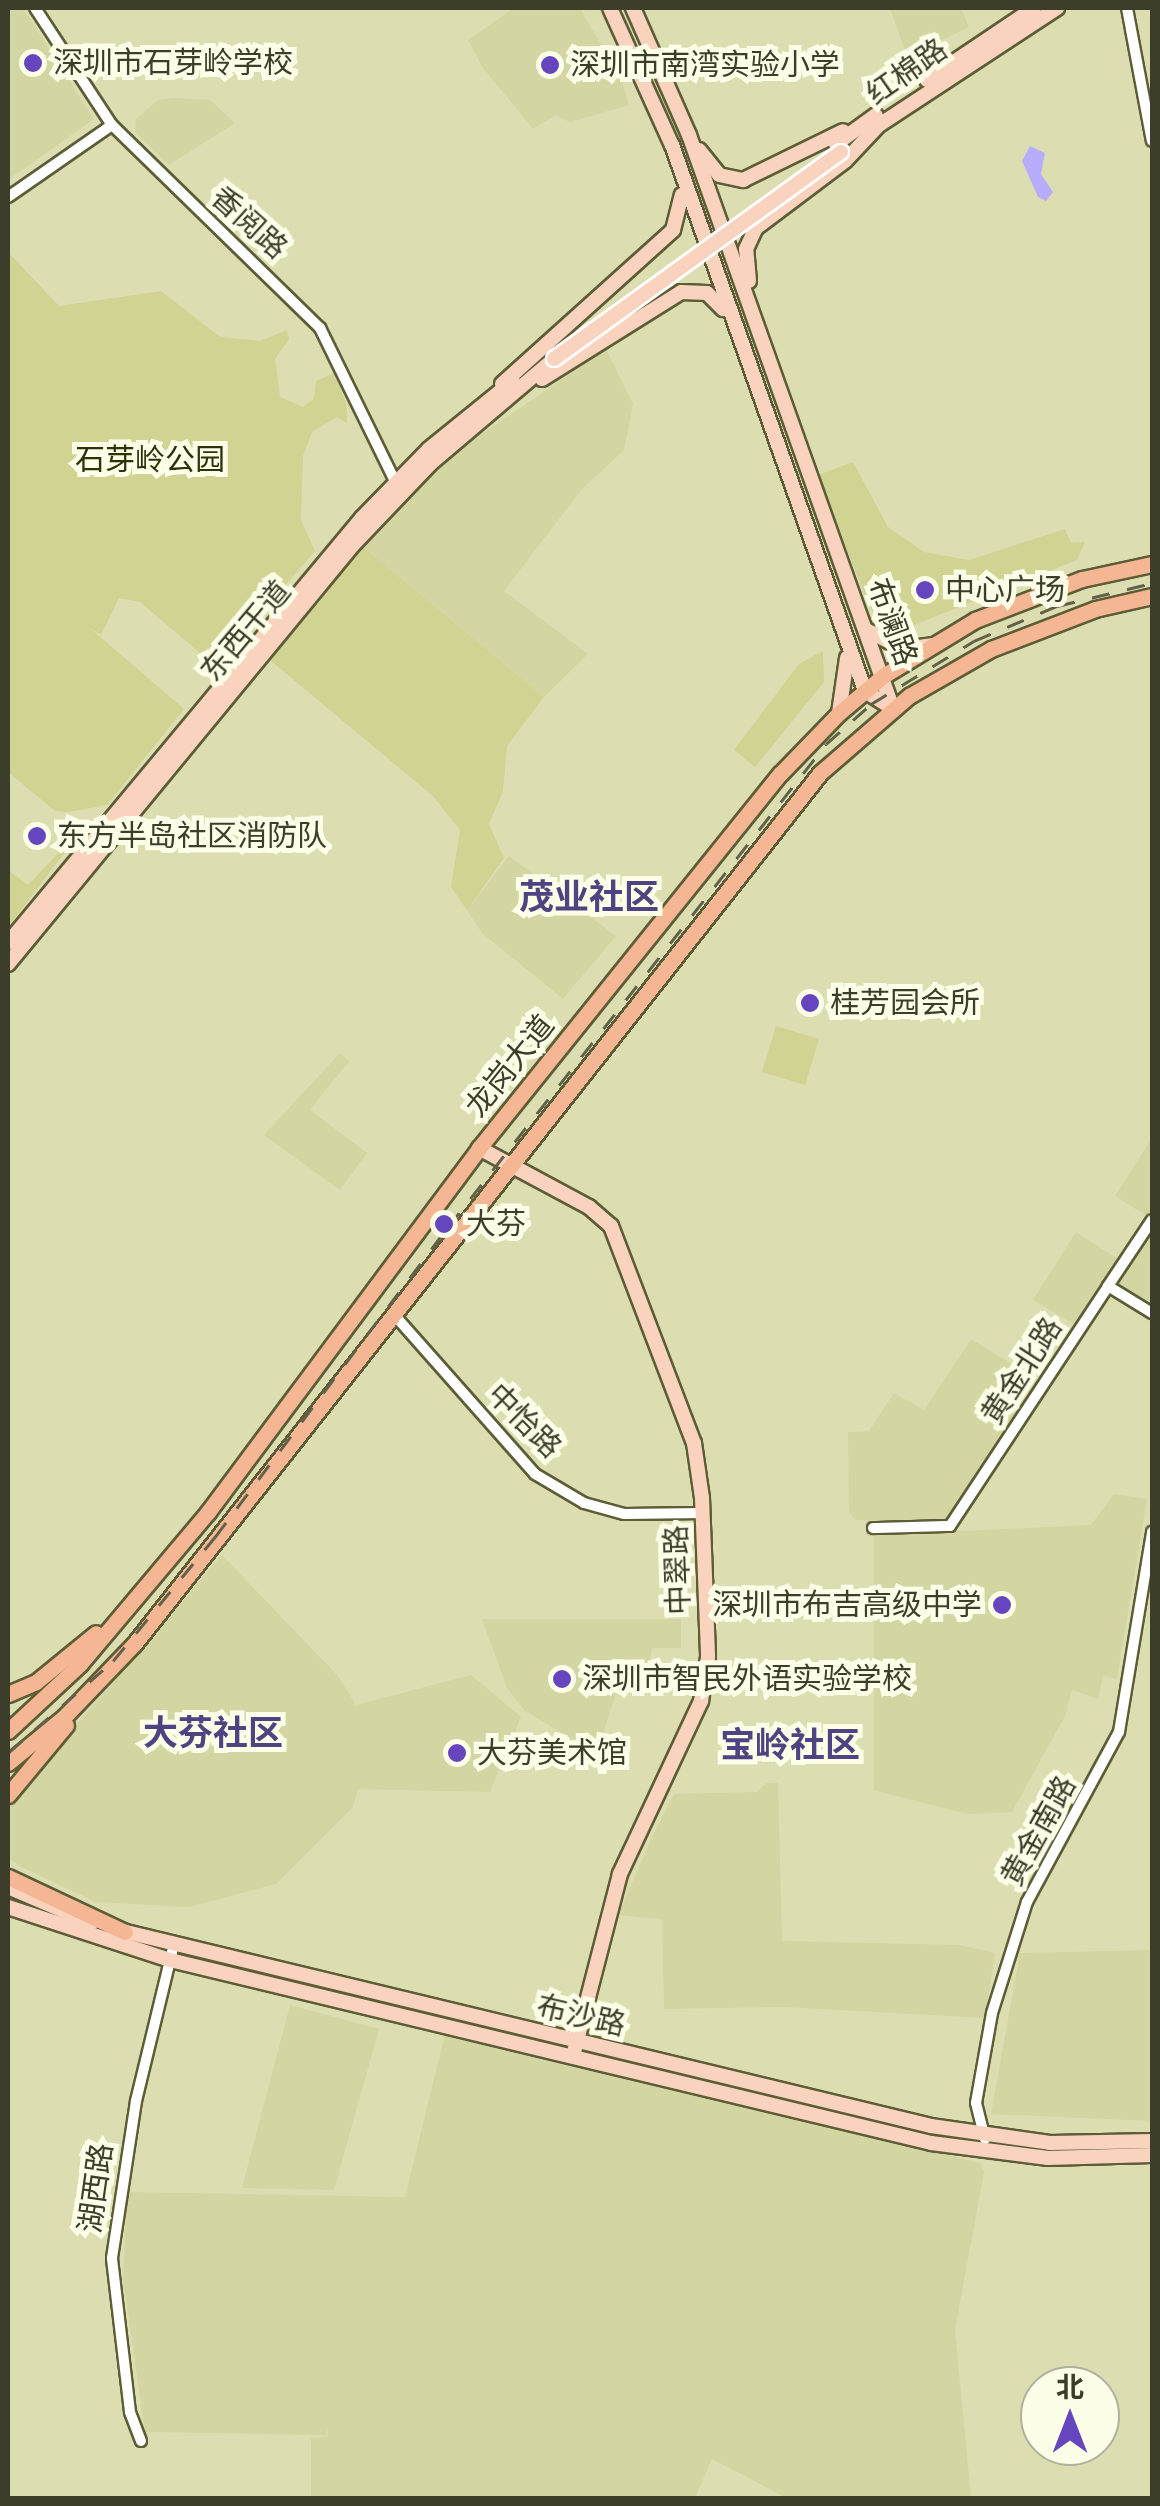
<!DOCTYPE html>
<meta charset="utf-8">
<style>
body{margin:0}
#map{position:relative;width:1160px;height:2506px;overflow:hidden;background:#dcdeb2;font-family:Poppins,"Noto Sans SC",sans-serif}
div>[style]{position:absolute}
.built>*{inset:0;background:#d3d5a2}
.green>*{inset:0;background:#d0d392}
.water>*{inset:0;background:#b8adfd}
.roads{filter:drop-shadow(2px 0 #5c5d36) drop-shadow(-2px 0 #5c5d36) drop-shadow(0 2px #5c5d36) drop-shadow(0 -2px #5c5d36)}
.minor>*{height:10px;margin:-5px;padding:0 5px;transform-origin:5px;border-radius:5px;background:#fff}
.major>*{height:14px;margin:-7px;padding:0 7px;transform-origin:7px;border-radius:7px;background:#f9d3be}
.highway>*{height:15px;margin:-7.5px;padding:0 7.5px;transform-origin:7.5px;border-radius:7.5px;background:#f5b693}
.rail>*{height:2.5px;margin-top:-1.25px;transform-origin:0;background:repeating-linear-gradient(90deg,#606149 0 18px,transparent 0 36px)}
.bridges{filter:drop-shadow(2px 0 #fff) drop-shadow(-2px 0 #fff) drop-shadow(0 2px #fff) drop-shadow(0 -2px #fff)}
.major-bridge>*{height:14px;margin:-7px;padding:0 7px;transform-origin:7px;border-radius:7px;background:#f9d3be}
.dots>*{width:28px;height:28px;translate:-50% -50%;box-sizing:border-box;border:5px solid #fcfee7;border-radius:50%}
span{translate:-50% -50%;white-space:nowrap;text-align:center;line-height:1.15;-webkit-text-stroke:10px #fcfee7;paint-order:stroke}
.poi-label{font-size:30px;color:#3c3d2b}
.left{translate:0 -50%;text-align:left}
.right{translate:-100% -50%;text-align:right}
.street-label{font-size:30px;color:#3c3d2b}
.park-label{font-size:30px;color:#30310a}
.quarter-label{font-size:35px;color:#4f4481;font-weight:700}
.frame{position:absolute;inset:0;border:10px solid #3c3d2b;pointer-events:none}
.north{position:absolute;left:1020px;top:2366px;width:100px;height:100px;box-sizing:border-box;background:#fcfee7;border:2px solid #afb19c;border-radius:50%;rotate:0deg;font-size:28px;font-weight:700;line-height:40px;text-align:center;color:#3c3d2b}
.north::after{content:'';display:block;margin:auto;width:35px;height:45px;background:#6546bf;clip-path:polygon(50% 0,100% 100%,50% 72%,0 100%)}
</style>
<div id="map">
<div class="built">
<i style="clip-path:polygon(8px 8px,23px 8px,94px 119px,8px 180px)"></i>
<i style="clip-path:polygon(514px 8px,580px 8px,608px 57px,614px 55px,629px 105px,570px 122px,556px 115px,533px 129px,483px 68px,468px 40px)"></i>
<i style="clip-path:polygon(890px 8px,961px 8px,969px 27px,907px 57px)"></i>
<i style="clip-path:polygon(174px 98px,210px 100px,235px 123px,169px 165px,135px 132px,136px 119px,158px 100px)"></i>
<i style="clip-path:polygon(606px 349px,633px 404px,624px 450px,582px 489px,504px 591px,588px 654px,544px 697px,363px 547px,447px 458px)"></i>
<i style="clip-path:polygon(509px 856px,616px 936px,563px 999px,482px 933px,467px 910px)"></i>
<i style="clip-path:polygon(340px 1053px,349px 1061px,310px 1110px,367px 1153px,340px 1190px,264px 1135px)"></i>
<i style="clip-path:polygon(1152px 1138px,1152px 1219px,1115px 1196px)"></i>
<i style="clip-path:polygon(1152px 1224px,1152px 1309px,1114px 1284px,1082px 1329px,1033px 1300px,1076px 1232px,1126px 1264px)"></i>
<i style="clip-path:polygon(971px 1339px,1041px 1382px,945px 1523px,855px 1520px,849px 1512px,848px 1432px,869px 1431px,894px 1393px,924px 1410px)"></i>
<i style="clip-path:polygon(1114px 1494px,1147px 1499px,1117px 1679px,1103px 1676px,1098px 1699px,1072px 1690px,1065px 1716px,1012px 1812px,967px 1814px,874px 1790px,874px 1535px,1091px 1525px)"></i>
<i style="clip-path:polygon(222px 1555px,338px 1676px,356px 1705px,471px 1675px,521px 1717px,490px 1792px,358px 1789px,353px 1807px,276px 1884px,189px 1907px,96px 1902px,19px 1866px,8px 1857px,8px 1805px)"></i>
<i style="clip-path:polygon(482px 1619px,681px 1619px,681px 1648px,652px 1648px,648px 1671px,625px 1664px,597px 1753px,525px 1711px,507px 1688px)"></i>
<i style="clip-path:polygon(766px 1783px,778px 1783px,782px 1941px,960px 1945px,995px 1953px,985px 2018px,783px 2007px,664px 2009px,662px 1919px,618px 1915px,654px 1833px,674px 1794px,757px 1792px)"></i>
<i style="clip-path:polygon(1152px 1950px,1152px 2121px,991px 2114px,1020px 1953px)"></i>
<i style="clip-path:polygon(290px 2005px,379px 2029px,334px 2190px,242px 2188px)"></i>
<i style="clip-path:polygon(445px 2034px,980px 2163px,984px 2172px,955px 2330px,971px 2498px,787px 2498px,712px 2459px,695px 2498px,311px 2498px,311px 2438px,328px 2437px,327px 2425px,326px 2435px,145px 2432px,123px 2279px,127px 2192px,405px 2197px)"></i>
</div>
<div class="green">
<i style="clip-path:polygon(8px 252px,59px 306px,161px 291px,220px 337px,260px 341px,287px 330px,289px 339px,275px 359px,280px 397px,303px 407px,314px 399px,316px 381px,334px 373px,346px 403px,347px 423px,337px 417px,312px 432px,303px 456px,301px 520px,315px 551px,215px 666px,140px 602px,119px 598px,101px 635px,90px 628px,184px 709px,107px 805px,68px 812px,55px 811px,8px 772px)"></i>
<i style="clip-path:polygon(853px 462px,888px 527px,924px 552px,969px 560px,1065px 529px,1071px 543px,1085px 542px,1077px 560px,896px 632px,879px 623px,867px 601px,818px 475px)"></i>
<i style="clip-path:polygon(363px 547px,544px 697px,507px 746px,503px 791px,489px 824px,504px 858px,467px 910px,451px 887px,460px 830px,433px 796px,270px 660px)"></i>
<i style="clip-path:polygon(823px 651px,824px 682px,755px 767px,734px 750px,799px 664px)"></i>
<i style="clip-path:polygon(65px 846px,65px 852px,8px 927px,8px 870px,28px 885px)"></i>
<i style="clip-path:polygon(776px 1026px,819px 1039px,805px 1085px,762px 1072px)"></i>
</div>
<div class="water">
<i style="clip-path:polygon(1030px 146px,1045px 153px,1041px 174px,1053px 192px,1046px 201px,1038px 197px,1022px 161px)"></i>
</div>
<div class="roads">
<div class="minor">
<i style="left:35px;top:8px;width:140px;rotate:56.7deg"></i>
<i style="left:112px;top:125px;width:291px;rotate:44.3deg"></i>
<i style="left:320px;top:328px;width:177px;rotate:63.9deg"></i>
<i style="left:1127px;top:8px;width:135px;rotate:79.4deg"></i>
<i style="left:8px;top:197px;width:126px;rotate:-34.7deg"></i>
<i style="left:1108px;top:1286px;width:79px;rotate:-56.3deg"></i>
<i style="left:397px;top:1318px;width:208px;rotate:48.5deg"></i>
<i style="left:535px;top:1474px;width:57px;rotate:30.6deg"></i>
<i style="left:584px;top:1503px;width:41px;rotate:15.4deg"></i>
<i style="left:624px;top:1514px;width:79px;rotate:-0.7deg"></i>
<i style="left:873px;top:1528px;width:77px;rotate:-1.5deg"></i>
<i style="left:950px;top:1526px;width:287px;rotate:-56.6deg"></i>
<i style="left:1108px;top:1286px;width:52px;rotate:31.5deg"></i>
<i style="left:985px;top:2139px;width:37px;rotate:-104deg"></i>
<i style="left:976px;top:2103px;width:91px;rotate:-79.9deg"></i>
<i style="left:992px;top:2013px;width:116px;rotate:-72.5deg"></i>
<i style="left:1027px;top:1902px;width:193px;rotate:-61.6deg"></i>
<i style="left:1119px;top:1732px;width:203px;rotate:-80.6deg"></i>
<i style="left:141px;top:2441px;width:31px;rotate:-111deg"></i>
<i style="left:130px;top:2412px;width:155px;rotate:-96.7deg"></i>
<i style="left:112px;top:2258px;width:159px;rotate:-81.3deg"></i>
<i style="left:136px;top:2101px;width:162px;rotate:-76.4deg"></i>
</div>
<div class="major">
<i style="left:610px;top:8px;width:150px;rotate:65.7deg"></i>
<i style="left:672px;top:145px;width:579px;rotate:70.53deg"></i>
<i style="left:865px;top:691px;width:34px;rotate:32deg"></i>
<i style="left:633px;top:8px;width:139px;rotate:66.2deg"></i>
<i style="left:689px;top:135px;width:609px;rotate:70.43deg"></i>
<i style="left:927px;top:80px;width:129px;rotate:-33.9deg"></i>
<i style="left:870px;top:131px;width:224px;rotate:-33.3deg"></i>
<i style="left:836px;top:144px;width:49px;rotate:-35.9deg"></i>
<i style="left:699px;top:150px;width:32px;rotate:51deg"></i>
<i style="left:719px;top:175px;width:25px;rotate:12deg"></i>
<i style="left:743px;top:180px;width:111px;rotate:-26.1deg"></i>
<i style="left:749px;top:281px;width:32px;rotate:-95deg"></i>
<i style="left:746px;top:249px;width:23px;rotate:-65deg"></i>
<i style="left:756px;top:228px;width:111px;rotate:-37deg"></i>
<i style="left:845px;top:161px;width:47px;rotate:-46.7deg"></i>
<i style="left:542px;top:379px;width:164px;rotate:-32deg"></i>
<i style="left:681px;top:292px;width:26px;rotate:2deg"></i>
<i style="left:707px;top:293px;width:23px;rotate:45deg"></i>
<i style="left:502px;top:384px;width:230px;rotate:-42deg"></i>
<i style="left:673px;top:230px;width:36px;rotate:-76deg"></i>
<i style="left:866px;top:630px;width:42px;rotate:26.6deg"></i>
<i style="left:904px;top:649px;width:28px;rotate:-8deg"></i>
<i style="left:839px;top:713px;width:56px;rotate:-81.7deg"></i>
<i style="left:8px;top:943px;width:553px;rotate:-50.21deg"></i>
<i style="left:362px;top:518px;width:96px;rotate:-45.8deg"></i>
<i style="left:429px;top:449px;width:108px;rotate:-39deg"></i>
<i style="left:8px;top:964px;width:541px;rotate:-50.55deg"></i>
<i style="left:352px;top:546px;width:113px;rotate:-46.4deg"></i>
<i style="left:430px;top:464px;width:162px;rotate:-40.3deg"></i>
<i style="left:479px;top:1148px;width:125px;rotate:28.2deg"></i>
<i style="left:589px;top:1207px;width:29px;rotate:41deg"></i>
<i style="left:611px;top:1226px;width:232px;rotate:69.1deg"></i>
<i style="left:694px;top:1443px;width:56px;rotate:81.7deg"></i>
<i style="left:702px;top:1498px;width:159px;rotate:87.8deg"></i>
<i style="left:708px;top:1657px;width:45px;rotate:99deg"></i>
<i style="left:701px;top:1701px;width:191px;rotate:115.1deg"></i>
<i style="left:620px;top:1874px;width:184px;rotate:104.5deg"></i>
<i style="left:8px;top:1887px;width:91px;rotate:23.2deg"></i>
<i style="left:8px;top:1907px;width:170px;rotate:18.1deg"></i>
<i style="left:170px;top:1960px;width:783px;rotate:13.52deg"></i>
<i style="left:931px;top:2143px;width:118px;rotate:7.3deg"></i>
<i style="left:1048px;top:2158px;width:104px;rotate:-1.7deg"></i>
<i style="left:118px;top:1930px;width:836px;rotate:13.55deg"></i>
<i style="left:931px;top:2126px;width:120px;rotate:8.1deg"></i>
<i style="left:1050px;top:2143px;width:102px;rotate:-1.1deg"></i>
</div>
<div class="highway">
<i style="left:8px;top:1694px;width:30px;rotate:-23deg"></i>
<i style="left:36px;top:1682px;width:77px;rotate:-39.2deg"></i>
<i style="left:8px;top:1731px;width:98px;rotate:-42.9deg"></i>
<i style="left:80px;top:1664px;width:199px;rotate:-49.9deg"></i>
<i style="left:208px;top:1512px;width:454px;rotate:-53.3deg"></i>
<i style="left:479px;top:1148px;width:480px;rotate:-51.2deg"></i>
<i style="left:780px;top:774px;width:85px;rotate:-46deg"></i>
<i style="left:839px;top:713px;width:57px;rotate:-40.1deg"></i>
<i style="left:883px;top:676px;width:108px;rotate:-31.3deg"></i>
<i style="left:975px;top:620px;width:115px;rotate:-21deg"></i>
<i style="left:1082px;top:579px;width:72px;rotate:-12.1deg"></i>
<i style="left:8px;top:1763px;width:74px;rotate:-39.5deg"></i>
<i style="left:65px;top:1716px;width:101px;rotate:-46.2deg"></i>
<i style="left:135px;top:1643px;width:1107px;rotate:-51.78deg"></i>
<i style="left:820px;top:773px;width:118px;rotate:-40.9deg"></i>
<i style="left:909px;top:696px;width:95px;rotate:-29.8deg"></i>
<i style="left:991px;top:649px;width:111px;rotate:-21deg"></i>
<i style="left:1095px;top:609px;width:58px;rotate:-12.8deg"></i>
<i style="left:8px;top:1795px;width:91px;rotate:-50.4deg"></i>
<i style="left:8px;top:1877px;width:129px;rotate:25.2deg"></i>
</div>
</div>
<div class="rail">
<i style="left:8px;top:1753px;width:140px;rotate:-41.2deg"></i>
<i style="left:113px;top:1661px;width:161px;rotate:-50.6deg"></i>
<i style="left:215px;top:1537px;width:388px;rotate:-53.1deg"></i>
<i style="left:448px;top:1227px;width:613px;rotate:-51.95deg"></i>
<i style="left:826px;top:744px;width:60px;rotate:-41.6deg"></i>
<i style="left:871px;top:704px;width:121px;rotate:-31.5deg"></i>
<i style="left:974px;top:641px;width:90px;rotate:-22.9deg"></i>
<i style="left:1057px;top:606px;width:98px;rotate:-13.6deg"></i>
</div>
<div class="bridges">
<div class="major-bridge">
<i style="left:554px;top:359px;width:354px;rotate:-35.8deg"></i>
</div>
</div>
<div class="dots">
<i style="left:33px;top:63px;background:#6546bf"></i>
<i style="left:550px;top:65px;background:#6546bf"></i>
<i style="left:925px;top:590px;background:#6546bf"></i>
<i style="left:37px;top:836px;background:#6546bf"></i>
<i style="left:810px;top:1003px;background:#6546bf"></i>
<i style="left:444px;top:1224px;background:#6546bf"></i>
<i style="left:1002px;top:1605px;background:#6546bf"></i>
<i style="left:562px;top:1679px;background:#6546bf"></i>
<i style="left:457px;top:1753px;background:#6546bf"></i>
</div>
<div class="poi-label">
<span class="left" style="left:53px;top:63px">深圳市石芽岭学校</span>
<span class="left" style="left:570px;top:65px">深圳市南湾实验小学</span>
<span class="left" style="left:945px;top:590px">中心广场</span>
<span class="left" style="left:57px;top:836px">东方半岛社区消防队</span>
<span class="left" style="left:830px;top:1003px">桂芳园会所</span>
<span class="left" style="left:466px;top:1224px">大芬</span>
<span class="right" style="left:982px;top:1605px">深圳市布吉高级中学</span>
<span class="left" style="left:582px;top:1679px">深圳市智民外语实验学校</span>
<span class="left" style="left:477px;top:1753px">大芬美术馆</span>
</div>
<div class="street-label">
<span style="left:907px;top:72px;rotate:-35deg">红棉路</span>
<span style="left:249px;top:223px;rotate:42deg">香阅路</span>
<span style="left:892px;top:622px;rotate:70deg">布澜路</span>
<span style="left:246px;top:631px;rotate:-50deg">东西干道</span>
<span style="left:510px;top:1066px;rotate:-51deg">龙岗大道</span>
<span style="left:1022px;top:1371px;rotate:-57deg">黄金北路</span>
<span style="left:524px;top:1421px;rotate:45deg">中怡路</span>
<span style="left:678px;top:1570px;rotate:-92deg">中翠路</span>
<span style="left:1039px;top:1831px;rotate:-61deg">黄金南路</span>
<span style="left:581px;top:2016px;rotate:13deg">布沙路</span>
<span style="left:96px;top:2188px;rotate:-82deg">湖西路</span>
</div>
<div class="park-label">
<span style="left:150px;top:460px">石芽岭公园</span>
</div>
<div class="quarter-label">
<span style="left:589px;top:897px">茂业社区</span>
<span style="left:213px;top:1733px">大芬社区</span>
<span style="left:790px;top:1745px">宝岭社区</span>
</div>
<div class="frame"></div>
<div class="north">北</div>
</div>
